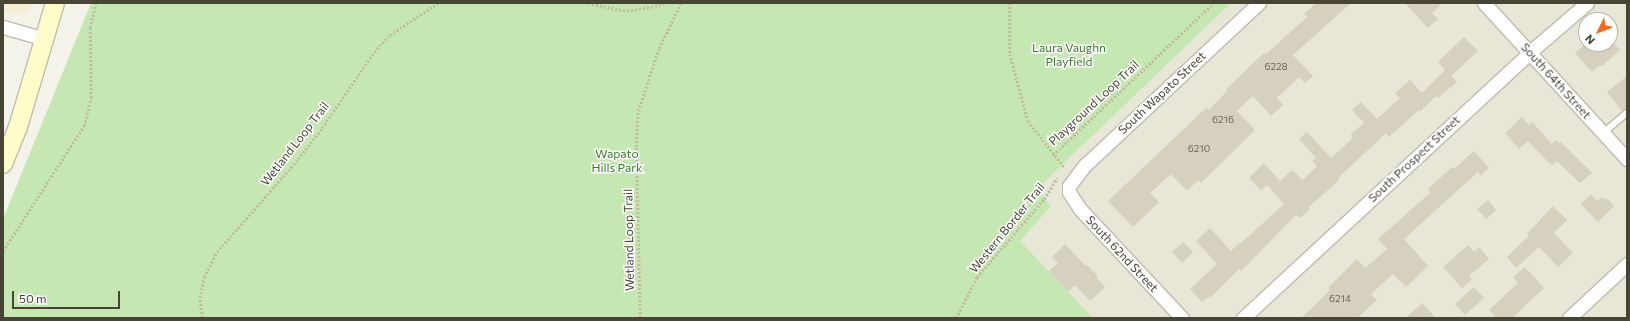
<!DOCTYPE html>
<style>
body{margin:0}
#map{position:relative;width:1630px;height:321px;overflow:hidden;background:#f4f3e9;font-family:Commissioner,sans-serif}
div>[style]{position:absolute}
.residential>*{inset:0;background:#e8e6d7}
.commercial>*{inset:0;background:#f6eed4}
.green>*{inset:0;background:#c5e8b2}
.building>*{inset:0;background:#d6d1be}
.path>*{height:2.5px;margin-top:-1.25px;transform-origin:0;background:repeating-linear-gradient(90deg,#c1bc9c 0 2px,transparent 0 4px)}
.roads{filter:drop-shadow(1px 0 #c0bdab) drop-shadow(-1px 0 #c0bdab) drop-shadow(0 1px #c0bdab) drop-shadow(0 -1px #c0bdab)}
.lane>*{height:6px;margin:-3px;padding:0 3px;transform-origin:3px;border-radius:3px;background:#fff}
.street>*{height:13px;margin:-6.5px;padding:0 6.5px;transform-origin:6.5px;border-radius:6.5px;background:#fff}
.secondary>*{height:18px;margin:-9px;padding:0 9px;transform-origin:9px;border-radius:9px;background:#fefcc9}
span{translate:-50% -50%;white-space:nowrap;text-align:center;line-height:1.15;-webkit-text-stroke:3px #fff;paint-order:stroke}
.number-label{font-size:10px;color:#6c6859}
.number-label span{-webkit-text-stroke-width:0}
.park-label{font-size:12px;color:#387a2a}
.street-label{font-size:12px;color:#484537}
.frame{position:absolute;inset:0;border:4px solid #484537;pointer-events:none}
.north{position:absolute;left:1578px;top:12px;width:40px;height:40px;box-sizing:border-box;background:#fff;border:1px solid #b6b5af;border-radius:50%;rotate:227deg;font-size:11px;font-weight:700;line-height:16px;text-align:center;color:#484537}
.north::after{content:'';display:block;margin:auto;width:14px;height:18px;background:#f9681b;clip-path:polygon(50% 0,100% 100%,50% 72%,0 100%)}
.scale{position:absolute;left:12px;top:291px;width:108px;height:18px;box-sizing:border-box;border:2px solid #484537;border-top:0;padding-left:5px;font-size:12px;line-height:14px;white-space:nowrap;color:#484537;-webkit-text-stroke:3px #fff;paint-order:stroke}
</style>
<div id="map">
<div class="residential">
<i style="clip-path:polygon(evenodd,1231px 3px,1627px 3px,1627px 318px,1091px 318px,1092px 317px,1019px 241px,1051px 206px,1037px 189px,1231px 3px,1586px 20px,1610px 20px,1610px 44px,1586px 44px,1586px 20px)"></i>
</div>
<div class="commercial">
<i style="clip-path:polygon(3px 3px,32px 3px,28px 13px,19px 15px,3px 10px)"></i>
</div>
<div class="green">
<i style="clip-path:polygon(91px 3px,1231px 3px,1037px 189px,1051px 206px,1020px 241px,1092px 317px,1091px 318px,3px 318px,3px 219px)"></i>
</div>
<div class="building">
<i style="clip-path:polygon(1316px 3px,1351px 3px,1293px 55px,1313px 76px,1305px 83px,1299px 77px,1277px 98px,1283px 105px,1271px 116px,1253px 96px,1237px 111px,1255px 130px,1201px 183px,1198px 180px,1187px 191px,1171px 174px,1150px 193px,1159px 202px,1133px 227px,1108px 201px,1206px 108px,1209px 110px,1227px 91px,1226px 89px,1264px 53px,1266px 54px,1307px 17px,1304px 14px)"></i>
<i style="clip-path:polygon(1405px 3px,1443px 3px,1432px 13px,1438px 19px,1428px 28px)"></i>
<i style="clip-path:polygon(1464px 37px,1478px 51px,1451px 76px,1457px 82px,1438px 98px,1436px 96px,1420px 112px,1419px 110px,1389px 137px,1386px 133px,1338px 178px,1339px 180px,1309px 207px,1310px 209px,1300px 218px,1296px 215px,1241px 271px,1239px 269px,1210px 298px,1209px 296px,1202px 302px,1190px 289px,1217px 264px,1196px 241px,1210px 228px,1231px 251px,1239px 243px,1240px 244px,1284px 204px,1267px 185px,1261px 190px,1249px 178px,1264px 163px,1280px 181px,1292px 170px,1303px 180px,1317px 166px,1312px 161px,1316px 158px,1299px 139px,1307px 132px,1331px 158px,1352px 139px,1351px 134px,1364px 123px,1352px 110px,1361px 102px,1377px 119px,1400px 98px,1395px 93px,1410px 80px,1422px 93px,1445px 70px,1438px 62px)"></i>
<i style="clip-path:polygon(1612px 42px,1620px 50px,1602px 66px,1600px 65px,1592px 72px,1575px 53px,1585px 44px,1596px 44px,1602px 51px)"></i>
<i style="clip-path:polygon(1627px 76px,1627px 109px,1622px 111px,1607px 92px)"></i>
<i style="clip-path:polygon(1522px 117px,1529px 125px,1532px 122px,1552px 144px,1556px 140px,1559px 143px,1561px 142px,1592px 173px,1580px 183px,1557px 161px,1552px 165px,1548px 162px,1528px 141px,1519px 149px,1505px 133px)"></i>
<i style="clip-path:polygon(1474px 151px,1489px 168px,1480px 176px,1478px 172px,1404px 239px,1428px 266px,1406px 287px,1393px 274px,1371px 294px,1377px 300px,1357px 318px,1301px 318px,1323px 297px,1330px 290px,1328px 288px,1357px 259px,1365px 268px,1387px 249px,1378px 239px,1431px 192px,1428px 189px,1452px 167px,1454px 169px)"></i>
<i style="clip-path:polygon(1591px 194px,1597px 201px,1602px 197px,1605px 200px,1607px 198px,1614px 206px,1598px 222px,1581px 204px)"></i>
<i style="clip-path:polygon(1488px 200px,1496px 210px,1486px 219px,1477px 209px)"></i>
<i style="clip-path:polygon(1553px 206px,1567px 220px,1554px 233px,1573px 253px,1558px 267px,1539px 247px,1516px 268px,1507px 257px,1529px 236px,1527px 234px)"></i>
<i style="clip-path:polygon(1183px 242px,1193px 252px,1182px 263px,1172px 252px)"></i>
<i style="clip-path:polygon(1065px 244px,1086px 266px,1087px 265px,1098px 276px,1096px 277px,1105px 287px,1090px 301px,1075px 285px,1068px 292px,1049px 271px,1058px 263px,1052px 257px)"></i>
<i style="clip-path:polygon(1468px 245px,1474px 252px,1479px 247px,1489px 259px,1469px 276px,1472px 280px,1462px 288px,1443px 267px)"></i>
<i style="clip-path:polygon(1525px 267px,1544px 288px,1512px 318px,1496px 318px,1489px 310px,1518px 283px,1513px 277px)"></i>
<i style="clip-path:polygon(1474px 287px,1484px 298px,1465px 315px,1455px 304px)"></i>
<i style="clip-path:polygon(1422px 303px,1436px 318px,1406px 318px)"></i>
</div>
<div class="path">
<i style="left:588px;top:3px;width:40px;rotate:12deg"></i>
<i style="left:627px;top:11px;width:28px;rotate:-10deg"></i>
<i style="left:655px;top:6px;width:9px;rotate:-18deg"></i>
<i style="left:1010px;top:3px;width:51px;rotate:90deg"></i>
<i style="left:1010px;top:54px;width:69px;rotate:75deg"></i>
<i style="left:1028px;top:121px;width:60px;rotate:51.8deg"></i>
<i style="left:1053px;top:155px;width:221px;rotate:-43.4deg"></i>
<i style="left:3px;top:251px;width:149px;rotate:-57.1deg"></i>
<i style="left:84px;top:126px;width:29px;rotate:-76deg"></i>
<i style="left:91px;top:98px;width:70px;rotate:-90.8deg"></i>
<i style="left:90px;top:28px;width:26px;rotate:-77deg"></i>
<i style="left:202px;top:318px;width:20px;rotate:-96deg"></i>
<i style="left:200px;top:298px;width:21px;rotate:-79deg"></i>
<i style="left:204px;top:277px;width:28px;rotate:-63deg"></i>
<i style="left:217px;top:252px;width:123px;rotate:-48.9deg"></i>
<i style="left:298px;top:159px;width:39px;rotate:-52deg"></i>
<i style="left:322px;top:128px;width:92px;rotate:-55.6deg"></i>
<i style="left:374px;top:52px;width:23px;rotate:-47deg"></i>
<i style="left:390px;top:35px;width:58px;rotate:-33.7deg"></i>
<i style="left:640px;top:318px;width:171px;rotate:-91.3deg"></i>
<i style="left:636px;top:147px;width:36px;rotate:-87deg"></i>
<i style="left:638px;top:111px;width:66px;rotate:-71.6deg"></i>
<i style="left:659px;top:48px;width:50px;rotate:-63.9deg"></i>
<i style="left:956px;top:318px;width:46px;rotate:-62.9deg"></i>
<i style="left:977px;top:277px;width:103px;rotate:-49.3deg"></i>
<i style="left:1044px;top:199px;width:25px;rotate:-58deg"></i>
</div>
<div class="roads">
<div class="lane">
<i style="left:1603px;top:133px;width:31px;rotate:-40deg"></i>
</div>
<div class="street">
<i style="left:1484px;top:3px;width:212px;rotate:47.5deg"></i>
<i style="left:3px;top:27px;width:44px;rotate:15.9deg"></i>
<i style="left:1182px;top:318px;width:149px;rotate:-133.1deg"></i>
<i style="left:1080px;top:209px;width:20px;rotate:-123deg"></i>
<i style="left:1069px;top:192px;width:6px;rotate:-90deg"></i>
<i style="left:1069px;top:186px;width:26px;rotate:-53deg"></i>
<i style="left:1085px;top:165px;width:238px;rotate:-43deg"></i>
<i style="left:1243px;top:318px;width:391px;rotate:-42.8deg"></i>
<i style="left:1530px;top:52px;width:75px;rotate:-40.7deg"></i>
<i style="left:1569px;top:318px;width:79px;rotate:-43deg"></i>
</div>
<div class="secondary">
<i style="left:3px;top:164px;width:40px;rotate:-68deg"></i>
<i style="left:18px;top:127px;width:129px;rotate:-73.4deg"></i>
</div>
</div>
<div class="number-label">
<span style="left:1276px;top:67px">6228</span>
<span style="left:1223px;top:120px">6216</span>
<span style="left:1199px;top:149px">6210</span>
<span style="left:1340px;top:299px">6214</span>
</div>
<div class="park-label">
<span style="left:1069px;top:55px">Laura Vaughn<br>Playfield</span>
<span style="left:617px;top:161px">Wapato<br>Hills Park</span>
</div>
<div class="street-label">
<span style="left:1556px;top:81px;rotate:48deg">South 64th Street</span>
<span style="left:1162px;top:93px;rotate:-43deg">South Wapato Street</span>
<span style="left:1094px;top:103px;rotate:-43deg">Playground Loop Trail</span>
<span style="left:295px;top:144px;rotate:-52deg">Wetland Loop Trail</span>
<span style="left:1414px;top:159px;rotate:-43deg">South Prospect Street</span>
<span style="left:1007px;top:228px;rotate:-51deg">Western Border Trail</span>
<span style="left:629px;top:240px;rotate:-91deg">Wetland Loop Trail</span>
<span style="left:1122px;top:254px;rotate:47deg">South 62nd Street</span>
</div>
<div class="frame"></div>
<div class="north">N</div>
<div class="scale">50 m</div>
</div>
